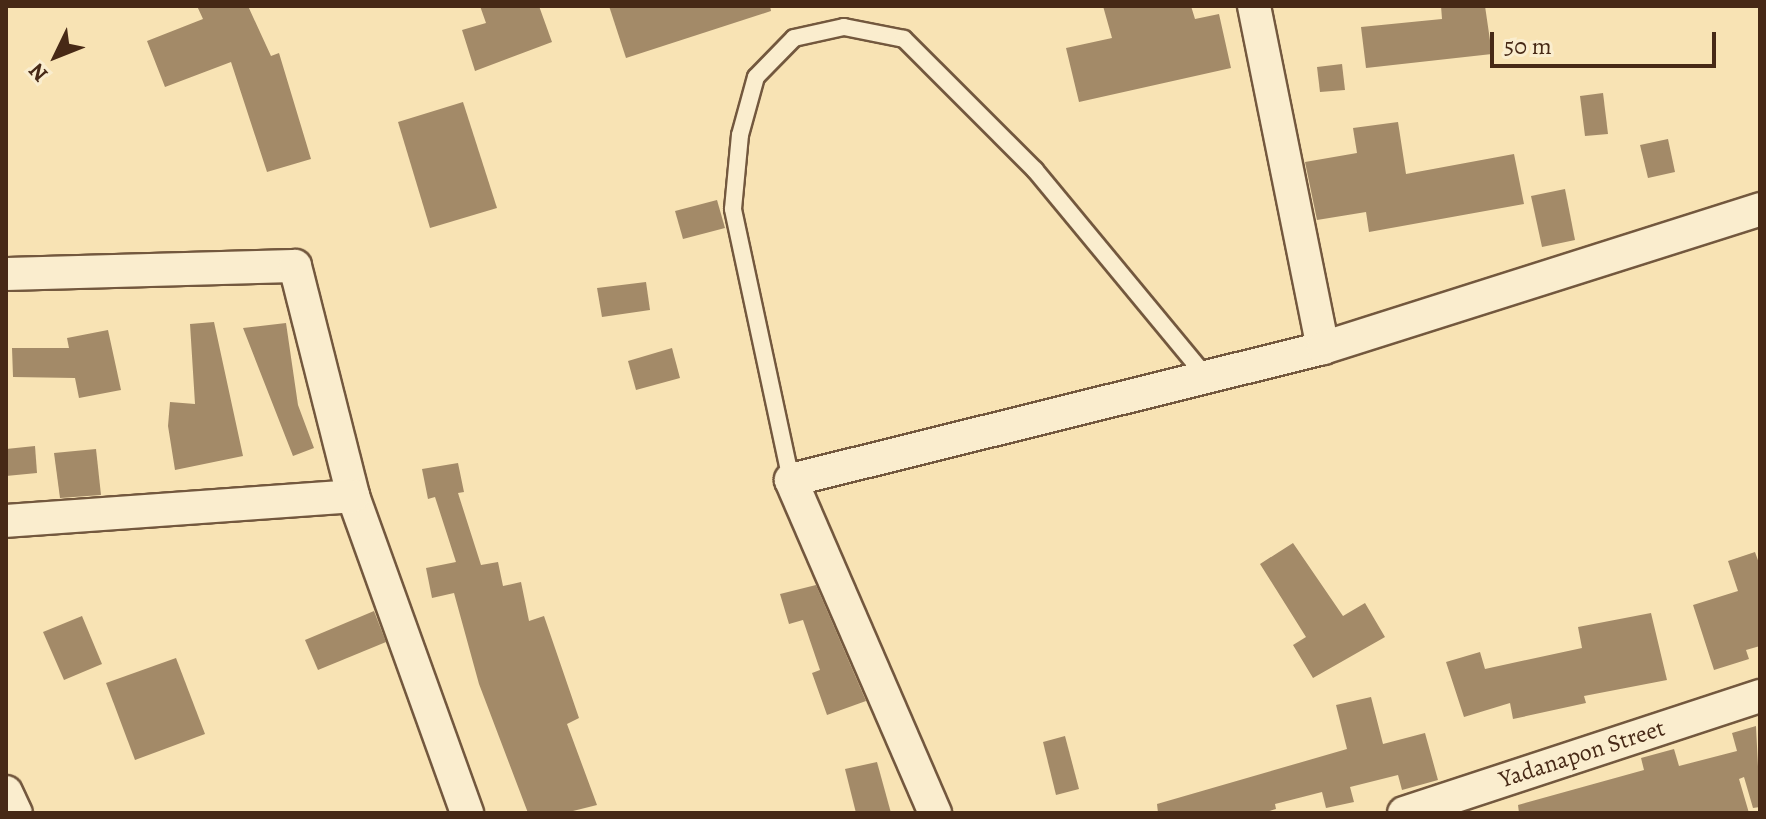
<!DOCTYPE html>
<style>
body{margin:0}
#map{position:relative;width:1766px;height:819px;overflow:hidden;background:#f8e3b4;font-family:Alegreya,serif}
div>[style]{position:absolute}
.building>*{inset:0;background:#a38a68}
.roads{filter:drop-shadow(2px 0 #73583e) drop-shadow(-2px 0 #73583e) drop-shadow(0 2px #73583e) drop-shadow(0 -2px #73583e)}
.lane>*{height:16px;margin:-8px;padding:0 8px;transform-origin:8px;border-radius:8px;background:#faedce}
.street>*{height:32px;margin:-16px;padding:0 16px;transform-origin:16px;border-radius:16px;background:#faedce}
span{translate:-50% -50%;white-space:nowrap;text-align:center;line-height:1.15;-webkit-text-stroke:6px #faedce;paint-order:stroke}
.street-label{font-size:24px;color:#472916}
.frame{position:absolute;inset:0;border:8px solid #472916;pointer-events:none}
.north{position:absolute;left:16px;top:16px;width:80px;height:80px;-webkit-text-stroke:6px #faedce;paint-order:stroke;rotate:227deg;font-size:22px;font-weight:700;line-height:32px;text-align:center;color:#472916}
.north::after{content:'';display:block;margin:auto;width:28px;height:36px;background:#472916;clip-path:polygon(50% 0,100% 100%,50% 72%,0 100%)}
.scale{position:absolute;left:1490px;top:32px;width:226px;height:36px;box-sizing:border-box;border:4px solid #472916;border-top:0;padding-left:10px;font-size:24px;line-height:28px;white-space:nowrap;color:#472916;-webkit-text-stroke:6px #faedce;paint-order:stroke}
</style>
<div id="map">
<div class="building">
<i style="clip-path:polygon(197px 6px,248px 6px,271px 56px,279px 53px,311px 159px,267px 172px,231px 62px,165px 87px,147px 41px,203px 19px)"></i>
<i style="clip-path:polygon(480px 6px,539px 6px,552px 42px,475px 71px,462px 30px,486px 23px)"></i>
<i style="clip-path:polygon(609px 6px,770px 6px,771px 11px,626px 58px)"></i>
<i style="clip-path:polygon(1103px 6px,1191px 6px,1195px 19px,1219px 14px,1231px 68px,1079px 102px,1066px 48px,1112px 38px)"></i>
<i style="clip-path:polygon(1441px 6px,1485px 6px,1492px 54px,1366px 68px,1361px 27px,1442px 19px)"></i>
<i style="clip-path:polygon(1342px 64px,1345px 90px,1320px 92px,1317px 67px)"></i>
<i style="clip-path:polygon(1603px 93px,1608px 134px,1585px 136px,1580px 96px)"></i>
<i style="clip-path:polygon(463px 102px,497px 208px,430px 228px,398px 122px)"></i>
<i style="clip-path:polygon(1398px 122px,1406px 174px,1514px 154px,1524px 204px,1369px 232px,1366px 212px,1317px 220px,1305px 162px,1357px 153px,1353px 128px)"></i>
<i style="clip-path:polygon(1668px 139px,1675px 172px,1648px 178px,1640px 145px)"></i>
<i style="clip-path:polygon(1565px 189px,1575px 240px,1542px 247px,1531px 196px)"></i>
<i style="clip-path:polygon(717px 200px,725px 228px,683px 239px,675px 211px)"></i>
<i style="clip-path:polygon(646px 282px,650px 310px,602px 317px,597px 288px)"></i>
<i style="clip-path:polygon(214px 322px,243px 456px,175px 470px,168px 426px,170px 402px,195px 404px,190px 324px)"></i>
<i style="clip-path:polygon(286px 323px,298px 405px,314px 448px,293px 456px,243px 328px)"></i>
<i style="clip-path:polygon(108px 330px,121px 390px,79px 398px,75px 378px,13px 377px,12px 348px,69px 348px,67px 338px)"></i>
<i style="clip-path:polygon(672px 348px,680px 378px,636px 390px,628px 361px)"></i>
<i style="clip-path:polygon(35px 446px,37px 473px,6px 476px,6px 449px)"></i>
<i style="clip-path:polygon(96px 449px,101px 495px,60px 498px,54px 453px)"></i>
<i style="clip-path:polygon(458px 463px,464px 492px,458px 493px,481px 565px,498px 562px,503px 586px,521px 582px,529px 621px,544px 616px,579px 718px,567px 724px,597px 805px,565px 813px,528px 813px,479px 684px,454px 593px,432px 598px,426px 568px,456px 562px,435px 497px,428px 499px,422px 469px)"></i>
<i style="clip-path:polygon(1293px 543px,1343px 616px,1365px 603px,1385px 637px,1313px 678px,1293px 645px,1306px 637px,1260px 564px)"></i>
<i style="clip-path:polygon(1755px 552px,1760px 566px,1760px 646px,1746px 650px,1749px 659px,1714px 670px,1693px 605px,1738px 591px,1728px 561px)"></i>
<i style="clip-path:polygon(816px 585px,866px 701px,827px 715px,812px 673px,820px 670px,803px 620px,789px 624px,780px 594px)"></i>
<i style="clip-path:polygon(374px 611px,386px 642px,318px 670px,305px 640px)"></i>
<i style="clip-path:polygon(1651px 613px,1667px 680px,1584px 696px,1586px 703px,1513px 719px,1510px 703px,1464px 717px,1446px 662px,1480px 652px,1485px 669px,1582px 648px,1578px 627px)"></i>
<i style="clip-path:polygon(82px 616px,102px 664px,64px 680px,43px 632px)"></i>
<i style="clip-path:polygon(176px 658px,205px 734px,135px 760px,106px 683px)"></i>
<i style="clip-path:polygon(1371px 697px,1383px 744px,1425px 733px,1438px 780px,1402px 790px,1398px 775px,1350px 787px,1354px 802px,1326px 808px,1322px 792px,1275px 804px,1276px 809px,1262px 813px,1158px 813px,1157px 804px,1347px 749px,1336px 705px)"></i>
<i style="clip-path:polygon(1756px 726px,1760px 807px,1753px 808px,1744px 777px,1739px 779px,1749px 813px,1519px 813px,1518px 805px,1644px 770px,1641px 758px,1674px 749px,1679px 766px,1737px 751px,1732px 733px)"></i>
<i style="clip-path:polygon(1065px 736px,1079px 789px,1056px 795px,1043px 742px)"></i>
<i style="clip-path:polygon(877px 762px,891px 813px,856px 813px,845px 769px)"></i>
</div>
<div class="roads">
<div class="lane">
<i style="left:791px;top:480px;width:277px;rotate:-102.1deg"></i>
<i style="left:733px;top:209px;width:74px;rotate:-84.6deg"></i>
<i style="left:740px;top:135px;width:60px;rotate:-74.6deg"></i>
<i style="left:756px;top:77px;width:54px;rotate:-45.7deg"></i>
<i style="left:794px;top:38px;width:51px;rotate:-12.4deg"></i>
<i style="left:844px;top:27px;width:61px;rotate:11.3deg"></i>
<i style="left:904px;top:39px;width:185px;rotate:45deg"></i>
<i style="left:1035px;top:170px;width:268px;rotate:50.4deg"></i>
</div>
<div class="street">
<i style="left:1254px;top:6px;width:349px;rotate:78.6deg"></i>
<i style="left:6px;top:274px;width:289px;rotate:-1.6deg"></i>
<i style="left:295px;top:266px;width:237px;rotate:75.8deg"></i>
<i style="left:353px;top:496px;width:337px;rotate:70.2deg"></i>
<i style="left:6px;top:521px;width:348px;rotate:-4.1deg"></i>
<i style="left:6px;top:792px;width:23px;rotate:65deg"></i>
<i style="left:935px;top:813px;width:363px;rotate:-113.4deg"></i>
<i style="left:791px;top:480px;width:548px;rotate:-13.93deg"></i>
<i style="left:1323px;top:348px;width:459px;rotate:-17.6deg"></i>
<i style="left:1404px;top:813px;width:375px;rotate:-18.2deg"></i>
</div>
</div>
<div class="street-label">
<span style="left:1582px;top:754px;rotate:-18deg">Yadanapon Street</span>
</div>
<div class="frame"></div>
<div class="north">N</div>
<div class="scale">50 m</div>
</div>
